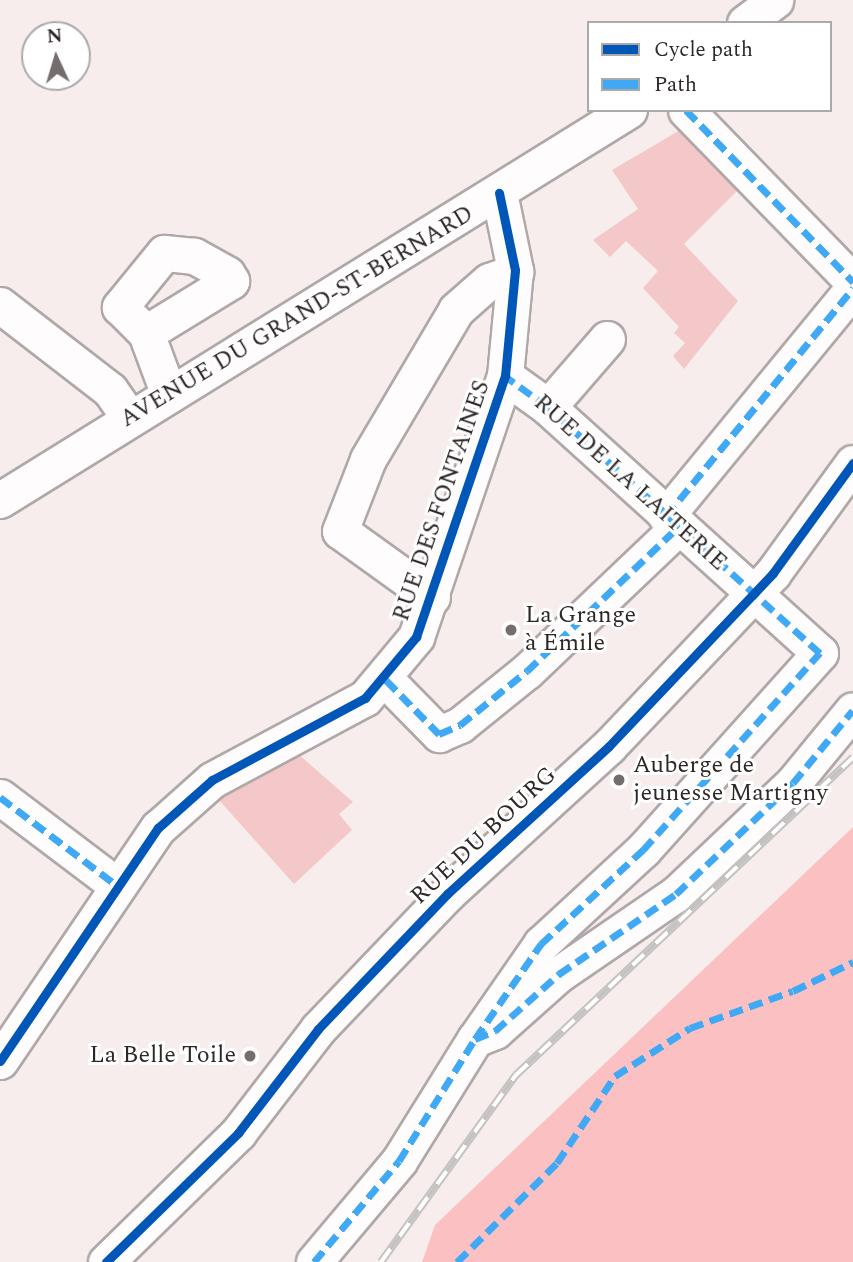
<!DOCTYPE html>
<meta charset="utf-8">
<style>
body{margin:0}
#map{position:relative;width:853px;height:1262px;overflow:hidden;background:#f8eded;font-family:Spectral,serif}
div>[style]{position:absolute}
.green>*{inset:0;background:#f4c8c9}
.forest>*{inset:0;background:#fbc1c2}
.roads{filter:drop-shadow(2px 0 #b0a8a8) drop-shadow(-2px 0 #b0a8a8) drop-shadow(0 2px #b0a8a8) drop-shadow(0 -2px #b0a8a8)}
.minor>*{height:35px;margin:-17.5px;padding:0 17.5px;transform-origin:17.5px;border-radius:17.5px;background:#fefcfc}
.rail>*{height:8px;margin-top:-4px;transform-origin:0;background:repeating-linear-gradient(90deg,#fff 0 16px,#c5c2c2 0 32px);box-sizing:border-box;border-block:2px solid #c5c2c2}
.quiet>*{height:7px;margin-top:-3.5px;transform-origin:0;background:repeating-linear-gradient(90deg,#3fa9f5 0 14px,transparent 0 21px)}
.cycleway>*{height:9px;margin:-4.5px;padding:0 4.5px;transform-origin:4.5px;border-radius:4.5px;background:#0057b8}
.dots>*{width:19px;height:19px;translate:-50% -50%;box-sizing:border-box;border:4px solid #fff;border-radius:50%}
span{translate:-50% -50%;white-space:nowrap;text-align:center;line-height:1.15;-webkit-text-stroke:6px #fff;paint-order:stroke}
.street-label{font-size:24px;color:#2e2727}
.poi-label{font-size:24px;color:#2e2727}
.left{translate:0 -50%;text-align:left}
.right{translate:-100% -50%;text-align:right}
.legend{position:absolute;left:587px;top:21px;width:245px;height:91px;box-sizing:border-box;background:#fff;border:2px solid #aba9a9;margin:0;padding:9px 12px;list-style:none;font-size:21px;color:#2e2727}
.legend li{display:flex;align-items:center;gap:14px;height:35px}
.legend b{width:35px;border:2px solid #aba9a9}
.north{position:absolute;left:21px;top:21px;width:70px;height:70px;box-sizing:border-box;background:#fff;border:2px solid #aba9a9;border-radius:50%;rotate:356deg;font-size:19px;font-weight:700;line-height:28px;text-align:center;color:#2e2727}
.north::after{content:'';display:block;margin:auto;width:24px;height:32px;background:#756c6c;clip-path:polygon(50% 0,100% 100%,50% 72%,0 100%)}
</style>
<div id="map">
<div class="green">
<i style="clip-path:polygon(687px 126px,744px 184px,684px 244px,738px 301px,684px 369px,673px 356px,685px 343px,674px 333px,679px 327px,643px 288px,658px 271px,626px 241px,610px 257px,593px 240px,638px 209px,612px 170px)"></i>
<i style="clip-path:polygon(297px 753px,353px 802px,339px 814px,352px 830px,294px 884px,218px 799px)"></i>
</div>
<div class="forest">
<i style="clip-path:polygon(853px 827px,853px 1262px,422px 1262px,435px 1225px)"></i>
</div>
<div class="roads">
<div class="minor">
<i style="left:745px;top:23px;width:38px;rotate:-37deg"></i>
<i style="left:686px;top:110px;width:240px;rotate:45.8deg"></i>
<i style="left:0;top:305px;width:139px;rotate:37.7deg"></i>
<i style="left:110px;top:390px;width:35px;rotate:55deg"></i>
<i style="left:146px;top:333px;width:100px;rotate:-31.5deg"></i>
<i style="left:231px;top:281px;width:8px;rotate:-120deg"></i>
<i style="left:227px;top:274px;width:38px;rotate:-151deg"></i>
<i style="left:194px;top:256px;width:30px;rotate:-174deg"></i>
<i style="left:164px;top:253px;width:70px;rotate:129.2deg"></i>
<i style="left:120px;top:307px;width:37px;rotate:45deg"></i>
<i style="left:146px;top:333px;width:66px;rotate:69.6deg"></i>
<i style="left:548px;top:407px;width:90px;rotate:-49.1deg"></i>
<i style="left:0;top:500px;width:740px;rotate:-31.8deg"></i>
<i style="left:666px;top:516px;width:295px;rotate:-50.6deg"></i>
<i style="left:432px;top:597px;width:113px;rotate:-144.3deg"></i>
<i style="left:340px;top:531px;width:77px;rotate:-68.7deg"></i>
<i style="left:368px;top:459px;width:173px;rotate:-59.4deg"></i>
<i style="left:456px;top:310px;width:44px;rotate:-41.3deg"></i>
<i style="left:489px;top:281px;width:28px;rotate:-19deg"></i>
<i style="left:386px;top:680px;width:76px;rotate:45.5deg"></i>
<i style="left:439px;top:734px;width:23px;rotate:-23deg"></i>
<i style="left:460px;top:725px;width:86px;rotate:-38.9deg"></i>
<i style="left:527px;top:671px;width:209px;rotate:-43.6deg"></i>
<i style="left:0;top:797px;width:144px;rotate:37.1deg"></i>
<i style="left:475px;top:1039px;width:116px;rotate:-55.2deg"></i>
<i style="left:541px;top:944px;width:139px;rotate:-42.7deg"></i>
<i style="left:643px;top:850px;width:265px;rotate:-48.1deg"></i>
<i style="left:820px;top:653px;width:367px;rotate:-137.9deg"></i>
<i style="left:548px;top:407px;width:53px;rotate:-144.2deg"></i>
<i style="left:0;top:1061px;width:282px;rotate:-55.9deg"></i>
<i style="left:158px;top:828px;width:72px;rotate:-41.6deg"></i>
<i style="left:212px;top:780px;width:174px;rotate:-28.2deg"></i>
<i style="left:365px;top:698px;width:80px;rotate:-50.1deg"></i>
<i style="left:416px;top:637px;width:276px;rotate:-71.2deg"></i>
<i style="left:505px;top:376px;width:106px;rotate:-84.6deg"></i>
<i style="left:515px;top:270px;width:79px;rotate:-101.7deg"></i>
<i style="left:106px;top:1262px;width:185px;rotate:-44.3deg"></i>
<i style="left:238px;top:1133px;width:131px;rotate:-52.4deg"></i>
<i style="left:318px;top:1029px;width:187px;rotate:-46.3deg"></i>
<i style="left:447px;top:894px;width:219px;rotate:-42.4deg"></i>
<i style="left:609px;top:746px;width:238px;rotate:-46.5deg"></i>
<i style="left:773px;top:573px;width:136px;rotate:-54deg"></i>
<i style="left:314px;top:1262px;width:132px;rotate:-49.9deg"></i>
<i style="left:399px;top:1161px;width:144px;rotate:-58.1deg"></i>
<i style="left:475px;top:1039px;width:22px;rotate:-22deg"></i>
<i style="left:495px;top:1031px;width:86px;rotate:-41.7deg"></i>
<i style="left:559px;top:974px;width:142px;rotate:-34.4deg"></i>
<i style="left:676px;top:894px;width:161px;rotate:-43.5deg"></i>
<i style="left:793px;top:783px;width:94px;rotate:-50.6deg"></i>
</div>
</div>
<div class="rail">
<i style="left:381px;top:1262px;width:231px;rotate:-54.2deg"></i>
<i style="left:516px;top:1075px;width:463px;rotate:-43.3deg"></i>
</div>
<div class="quiet">
<i style="left:686px;top:110px;width:240px;rotate:45.8deg"></i>
<i style="left:666px;top:516px;width:295px;rotate:-50.6deg"></i>
<i style="left:386px;top:680px;width:76px;rotate:45.5deg"></i>
<i style="left:439px;top:734px;width:23px;rotate:-23deg"></i>
<i style="left:460px;top:725px;width:86px;rotate:-38.9deg"></i>
<i style="left:527px;top:671px;width:209px;rotate:-43.6deg"></i>
<i style="left:0;top:797px;width:144px;rotate:37.1deg"></i>
<i style="left:475px;top:1039px;width:116px;rotate:-55.2deg"></i>
<i style="left:541px;top:944px;width:139px;rotate:-42.7deg"></i>
<i style="left:643px;top:850px;width:265px;rotate:-48.1deg"></i>
<i style="left:820px;top:653px;width:367px;rotate:-137.9deg"></i>
<i style="left:548px;top:407px;width:53px;rotate:-144.2deg"></i>
<i style="left:314px;top:1262px;width:132px;rotate:-49.9deg"></i>
<i style="left:399px;top:1161px;width:144px;rotate:-58.1deg"></i>
<i style="left:475px;top:1039px;width:22px;rotate:-22deg"></i>
<i style="left:495px;top:1031px;width:86px;rotate:-41.7deg"></i>
<i style="left:559px;top:974px;width:142px;rotate:-34.4deg"></i>
<i style="left:676px;top:894px;width:161px;rotate:-43.5deg"></i>
<i style="left:793px;top:783px;width:94px;rotate:-50.6deg"></i>
<i style="left:457px;top:1262px;width:141px;rotate:-44.7deg"></i>
<i style="left:557px;top:1163px;width:105px;rotate:-56.3deg"></i>
<i style="left:615px;top:1076px;width:89px;rotate:-32.6deg"></i>
<i style="left:690px;top:1028px;width:109px;rotate:-19.8deg"></i>
<i style="left:793px;top:991px;width:67px;rotate:-25.8deg"></i>
</div>
<div class="cycleway">
<i style="left:0;top:1061px;width:282px;rotate:-55.9deg"></i>
<i style="left:158px;top:828px;width:72px;rotate:-41.6deg"></i>
<i style="left:212px;top:780px;width:174px;rotate:-28.2deg"></i>
<i style="left:365px;top:698px;width:80px;rotate:-50.1deg"></i>
<i style="left:416px;top:637px;width:276px;rotate:-71.2deg"></i>
<i style="left:505px;top:376px;width:106px;rotate:-84.6deg"></i>
<i style="left:515px;top:270px;width:79px;rotate:-101.7deg"></i>
<i style="left:106px;top:1262px;width:185px;rotate:-44.3deg"></i>
<i style="left:238px;top:1133px;width:131px;rotate:-52.4deg"></i>
<i style="left:318px;top:1029px;width:187px;rotate:-46.3deg"></i>
<i style="left:447px;top:894px;width:219px;rotate:-42.4deg"></i>
<i style="left:609px;top:746px;width:238px;rotate:-46.5deg"></i>
<i style="left:773px;top:573px;width:136px;rotate:-54deg"></i>
</div>
<div class="dots">
<i style="left:511px;top:630px;background:#756c6c"></i>
<i style="left:619px;top:780px;background:#756c6c"></i>
<i style="left:250px;top:1056px;background:#756c6c"></i>
</div>
<div class="street-label">
<span style="left:297px;top:317px;rotate:-31deg">AVENUE DU GRAND-ST-BERNARD</span>
<span style="left:630px;top:483px;rotate:42deg">RUE DE LA LAITERIE</span>
<span style="left:442px;top:501px;rotate:-71deg">RUE DES FONTAINES</span>
<span style="left:484px;top:836px;rotate:-43deg">RUE DU BOURG</span>
</div>
<div class="poi-label">
<span class="left" style="left:525px;top:630px">La Grange<br>à Émile</span>
<span class="left" style="left:633px;top:780px">Auberge de<br>jeunesse Martigny</span>
<span class="right" style="left:236px;top:1056px">La Belle Toile</span>
</div>
<ul class="legend">
<li><b style="height:9px;background:#0057b8"></b>Cycle path</li>
<li><b style="height:9px;background:#3fa9f5"></b>Path</li>
</ul>
<div class="north">N</div>
</div>
